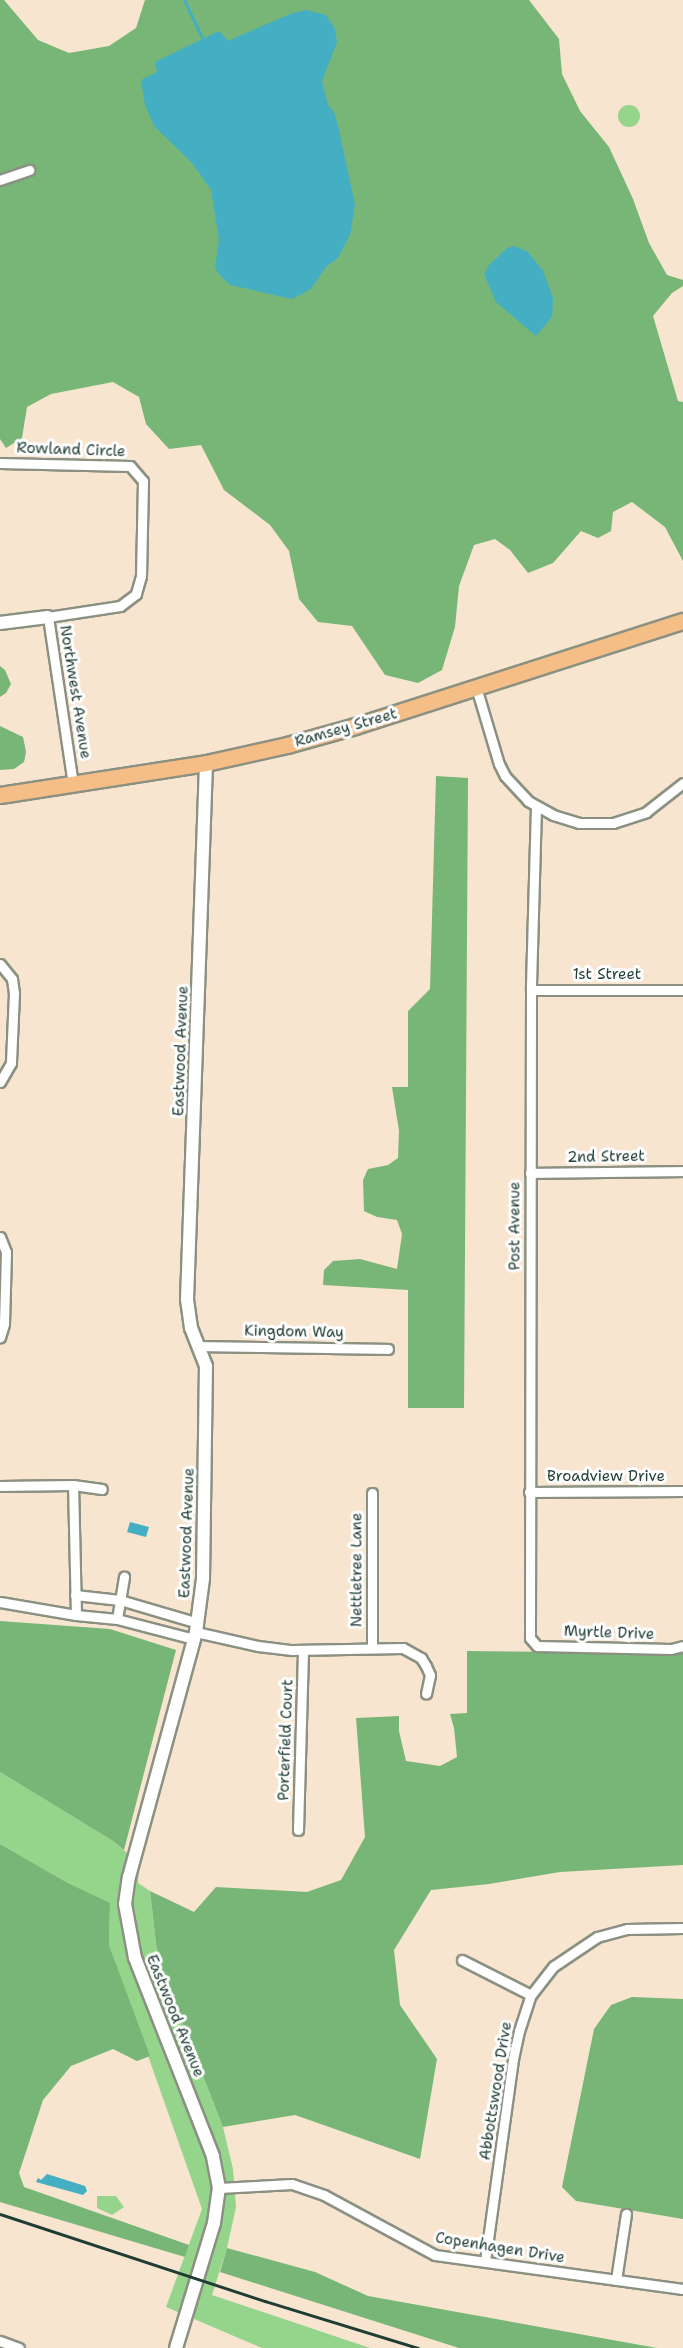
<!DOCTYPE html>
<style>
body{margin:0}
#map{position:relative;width:683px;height:2348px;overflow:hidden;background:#f7e5d0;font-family:"Shantell Sans",sans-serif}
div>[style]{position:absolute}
.green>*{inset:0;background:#94d48b}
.round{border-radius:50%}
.forest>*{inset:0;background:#77b677}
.water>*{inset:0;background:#44aec3}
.stream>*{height:3px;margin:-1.5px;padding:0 1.5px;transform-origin:1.5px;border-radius:1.5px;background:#44aec3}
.roads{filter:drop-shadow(2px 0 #8b9182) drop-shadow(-2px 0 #8b9182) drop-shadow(0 2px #8b9182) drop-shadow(0 -2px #8b9182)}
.minor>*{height:9px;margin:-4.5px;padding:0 4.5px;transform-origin:4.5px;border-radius:4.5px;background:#fff}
.tertiary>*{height:12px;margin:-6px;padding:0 6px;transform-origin:6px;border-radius:6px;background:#fff}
.primary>*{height:15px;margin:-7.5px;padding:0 7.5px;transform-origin:7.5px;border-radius:7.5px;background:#f6be87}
.rail>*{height:3px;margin:-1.5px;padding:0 1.5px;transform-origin:1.5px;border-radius:1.5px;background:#1f3d34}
span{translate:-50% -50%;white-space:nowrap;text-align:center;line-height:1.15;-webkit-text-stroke:6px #fff;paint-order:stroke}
.street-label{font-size:15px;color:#1f3d34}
</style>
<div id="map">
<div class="green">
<i class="round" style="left:618px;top:105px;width:22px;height:22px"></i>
<i style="clip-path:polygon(0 1772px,113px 1841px,139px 1863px,138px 1883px,150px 1891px,158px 1961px,223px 2127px,233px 2169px,236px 2207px,227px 2248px,212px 2295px,370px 2348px,262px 2348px,166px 2307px,202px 2209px,109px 1945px,110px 1904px,68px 1883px,0 1844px)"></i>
<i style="clip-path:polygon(97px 2196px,116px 2196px,124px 2207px,112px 2215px,97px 2208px)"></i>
</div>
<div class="forest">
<i style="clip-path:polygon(0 0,4px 0,38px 40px,69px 53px,109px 46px,136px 28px,145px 0,529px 0,559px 39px,562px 74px,580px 111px,609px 147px,633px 199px,649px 243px,667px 275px,683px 280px,683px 286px,672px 293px,653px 316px,678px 401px,683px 402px,683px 561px,665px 527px,632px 502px,613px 512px,611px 531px,598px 538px,581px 531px,553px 563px,528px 573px,510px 550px,495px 539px,474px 545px,459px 586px,455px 627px,442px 670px,418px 683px,385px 675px,352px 626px,318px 622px,299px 599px,289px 551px,270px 525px,224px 490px,201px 445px,169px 449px,146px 424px,139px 397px,113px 382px,51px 394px,27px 407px,22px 438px,6px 448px,0 439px)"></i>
<i style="clip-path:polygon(0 666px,5px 670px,11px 684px,6px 693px,0 697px)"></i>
<i style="clip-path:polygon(0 726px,23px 737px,26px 752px,24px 762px,14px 769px,0 770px)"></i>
<i style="clip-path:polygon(436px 776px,468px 778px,464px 1408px,408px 1408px,408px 1290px,323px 1285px,324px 1270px,333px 1261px,360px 1259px,397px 1269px,402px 1234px,397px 1220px,377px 1217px,364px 1211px,363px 1180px,368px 1169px,388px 1165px,398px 1158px,399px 1131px,392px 1087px,408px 1087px,408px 1011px,430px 989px)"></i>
<i style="clip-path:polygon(0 1621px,110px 1629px,176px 1650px,124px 1850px,113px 1841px,0 1772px)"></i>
<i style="clip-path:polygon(467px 1651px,683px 1653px,683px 1865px,560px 1872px,489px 1884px,431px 1890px,394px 1950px,400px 2005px,437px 2059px,420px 2159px,295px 2115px,223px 2127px,158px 1961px,150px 1891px,194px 1912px,216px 1887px,307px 1892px,341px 1880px,365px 1837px,356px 1718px,399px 1716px,399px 1731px,406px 1761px,440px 1766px,457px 1757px,454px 1728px,450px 1714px,467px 1713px)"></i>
<i style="clip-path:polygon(0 1844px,68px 1883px,110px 1903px,109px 1945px,150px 2056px,137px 2061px,113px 2049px,71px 2066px,43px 2100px,19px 2173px,24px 2187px,189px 2245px,185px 2257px,0 2202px)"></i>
<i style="clip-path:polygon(632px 1997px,683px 1999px,683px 2219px,576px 2201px,562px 2187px,594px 2029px,611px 2005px)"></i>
<i style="clip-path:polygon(227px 2248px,315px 2272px,368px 2296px,657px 2348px,459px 2348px,220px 2272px)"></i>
</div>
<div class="water">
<i style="clip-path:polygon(306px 10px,326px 15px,335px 29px,337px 42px,322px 81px,328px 105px,334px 112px,338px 126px,355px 205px,350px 235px,338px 258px,326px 267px,311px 289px,292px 299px,230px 285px,218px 273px,215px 267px,219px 240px,211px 190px,192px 163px,154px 126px,145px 105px,141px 80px,157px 72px,155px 62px,219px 31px,228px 41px,290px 14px)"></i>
<i style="clip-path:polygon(515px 246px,528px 252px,543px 271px,553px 298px,552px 317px,536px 336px,496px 302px,484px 274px,489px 265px,507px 248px)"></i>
<i style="clip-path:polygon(130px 1522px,149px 1527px,146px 1537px,127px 1532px)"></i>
<i style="clip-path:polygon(47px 2174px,85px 2186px,87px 2191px,83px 2195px,36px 2182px,38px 2178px,41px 2180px)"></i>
</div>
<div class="stream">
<i style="left:184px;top:0;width:47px;rotate:64.5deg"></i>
</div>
<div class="roads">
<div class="minor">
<i style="left:0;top:180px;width:31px;rotate:-19deg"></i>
<i style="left:0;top:463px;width:130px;rotate:1.3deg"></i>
<i style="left:130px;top:466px;width:20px;rotate:49deg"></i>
<i style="left:143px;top:481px;width:95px;rotate:91.2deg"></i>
<i style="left:141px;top:576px;width:19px;rotate:106deg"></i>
<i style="left:136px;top:594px;width:20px;rotate:143deg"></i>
<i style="left:120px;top:606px;width:73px;rotate:171.3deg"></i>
<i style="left:48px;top:617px;width:169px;rotate:81.5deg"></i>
<i style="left:476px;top:687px;width:80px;rotate:73.4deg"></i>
<i style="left:499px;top:764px;width:13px;rotate:63deg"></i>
<i style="left:505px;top:776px;width:34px;rotate:47deg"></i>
<i style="left:528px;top:801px;width:29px;rotate:29deg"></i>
<i style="left:553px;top:815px;width:27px;rotate:17deg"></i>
<i style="left:579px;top:823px;width:34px"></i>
<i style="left:613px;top:823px;width:35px;rotate:-18deg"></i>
<i style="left:646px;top:812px;width:47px;rotate:-38.1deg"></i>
<i style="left:536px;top:806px;width:184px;rotate:91.6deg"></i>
<i style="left:531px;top:990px;width:648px;rotate:90.09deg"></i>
<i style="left:530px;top:1638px;width:11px;rotate:49deg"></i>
<i style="left:537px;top:1646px;width:134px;rotate:1.3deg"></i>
<i style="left:671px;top:1649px;width:12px;rotate:-14deg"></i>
<i style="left:0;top:964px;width:19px;rotate:51deg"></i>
<i style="left:12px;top:979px;width:14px;rotate:82deg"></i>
<i style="left:14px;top:993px;width:70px;rotate:92.5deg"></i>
<i style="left:11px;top:1063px;width:22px;rotate:120deg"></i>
<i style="left:531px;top:990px;width:152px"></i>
<i style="left:530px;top:1173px;width:153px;rotate:-0.7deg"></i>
<i style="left:0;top:1237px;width:16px;rotate:68deg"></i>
<i style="left:6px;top:1252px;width:72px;rotate:91.6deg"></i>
<i style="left:4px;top:1324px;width:14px;rotate:107deg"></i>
<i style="left:200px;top:1346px;width:188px;rotate:0.9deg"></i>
<i style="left:0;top:1486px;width:73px;rotate:-0.8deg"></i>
<i style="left:73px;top:1485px;width:29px;rotate:8deg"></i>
<i style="left:529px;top:1492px;width:154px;rotate:-0.4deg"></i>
<i style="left:372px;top:1493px;width:154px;rotate:90deg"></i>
<i style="left:75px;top:1595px;width:45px;rotate:6.3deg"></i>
<i style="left:120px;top:1600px;width:81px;rotate:16.4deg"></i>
<i style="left:0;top:1602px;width:77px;rotate:9.7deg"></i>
<i style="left:76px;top:1615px;width:130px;rotate:-91.3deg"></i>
<i style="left:76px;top:1615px;width:41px;rotate:5.6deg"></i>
<i style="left:117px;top:1619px;width:80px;rotate:14.6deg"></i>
<i style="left:117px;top:1619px;width:43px;rotate:-80.5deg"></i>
<i style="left:196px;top:1632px;width:64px;rotate:12.7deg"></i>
<i style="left:258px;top:1646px;width:34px;rotate:7deg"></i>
<i style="left:292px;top:1650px;width:111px;rotate:-1deg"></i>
<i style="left:403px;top:1648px;width:21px;rotate:29deg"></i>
<i style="left:421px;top:1658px;width:9px;rotate:58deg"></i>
<i style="left:426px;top:1666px;width:10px;rotate:66deg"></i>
<i style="left:430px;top:1675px;width:19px;rotate:102deg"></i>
<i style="left:298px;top:1830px;width:179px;rotate:-88.4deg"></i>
<i style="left:462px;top:1960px;width:77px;rotate:26.9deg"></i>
<i style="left:219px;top:2188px;width:73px;rotate:-3.1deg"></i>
<i style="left:292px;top:2184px;width:34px;rotate:19deg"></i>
<i style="left:324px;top:2195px;width:126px;rotate:28.4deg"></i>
<i style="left:435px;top:2255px;width:250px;rotate:7.8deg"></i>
<i style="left:485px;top:2261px;width:204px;rotate:-82.1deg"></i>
<i style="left:513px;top:2059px;width:29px;rotate:-78deg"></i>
<i style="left:519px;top:2031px;width:38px;rotate:-72deg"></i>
<i style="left:531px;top:1995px;width:37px;rotate:-52deg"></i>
<i style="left:554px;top:1966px;width:52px;rotate:-34deg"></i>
<i style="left:597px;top:1937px;width:31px;rotate:-15deg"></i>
<i style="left:627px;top:1929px;width:56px;rotate:-1deg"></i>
<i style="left:616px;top:2280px;width:67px;rotate:-81.4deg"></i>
<i style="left:0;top:2341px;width:20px;rotate:20deg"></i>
</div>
<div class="tertiary">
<i style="left:0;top:623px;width:48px;rotate:-7.1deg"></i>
<i style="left:176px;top:2348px;width:131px;rotate:-73.1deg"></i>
<i style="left:214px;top:2223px;width:35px;rotate:-82deg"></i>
<i style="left:219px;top:2188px;width:33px;rotate:-101deg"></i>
<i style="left:213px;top:2156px;width:213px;rotate:-111.5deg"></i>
<i style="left:135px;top:1958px;width:55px;rotate:-100.5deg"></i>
<i style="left:125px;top:1904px;width:27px;rotate:-82deg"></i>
<i style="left:129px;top:1877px;width:254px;rotate:-74.7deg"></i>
<i style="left:196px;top:1632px;width:53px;rotate:-82.5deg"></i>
<i style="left:203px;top:1579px;width:213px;rotate:-89.2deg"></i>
<i style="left:206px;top:1366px;width:41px;rotate:-111.5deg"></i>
<i style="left:191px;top:1328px;width:28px;rotate:-98deg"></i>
<i style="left:187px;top:1300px;width:537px;rotate:-87.97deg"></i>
</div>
<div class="primary">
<i style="left:0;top:795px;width:208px;rotate:-8.8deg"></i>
<i style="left:206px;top:763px;width:83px;rotate:-12.5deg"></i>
<i style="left:287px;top:745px;width:71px;rotate:-15.6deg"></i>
<i style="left:355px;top:726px;width:344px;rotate:-17.8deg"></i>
</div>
</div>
<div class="rail">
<i style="left:0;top:2214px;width:279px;rotate:18.2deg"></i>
<i style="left:265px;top:2301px;width:160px;rotate:17.1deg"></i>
</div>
<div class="street-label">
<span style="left:71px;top:450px;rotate:2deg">Rowland Circle</span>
<span style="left:75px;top:692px;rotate:81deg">Northwest Avenue</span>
<span style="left:346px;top:728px;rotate:-16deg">Ramsey Street</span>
<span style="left:607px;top:975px">1st Street</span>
<span style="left:181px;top:1051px;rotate:-88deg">Eastwood Avenue</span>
<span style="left:606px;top:1157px;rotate:-1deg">2nd Street</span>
<span style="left:515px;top:1226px;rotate:-90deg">Post Avenue</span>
<span style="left:294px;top:1332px;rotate:1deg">Kingdom Way</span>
<span style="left:606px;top:1477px">Broadview Drive</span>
<span style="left:187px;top:1533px;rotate:-88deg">Eastwood Avenue</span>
<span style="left:357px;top:1570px;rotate:-90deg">Nettletree Lane</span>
<span style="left:609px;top:1633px;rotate:2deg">Myrtle Drive</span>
<span style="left:286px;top:1740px;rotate:-88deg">Porterfield Court</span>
<span style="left:175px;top:2016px;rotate:68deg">Eastwood Avenue</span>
<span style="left:496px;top:2091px;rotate:-81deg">Abbottswood Drive</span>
<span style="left:500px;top:2248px;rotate:9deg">Copenhagen Drive</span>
</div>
</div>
